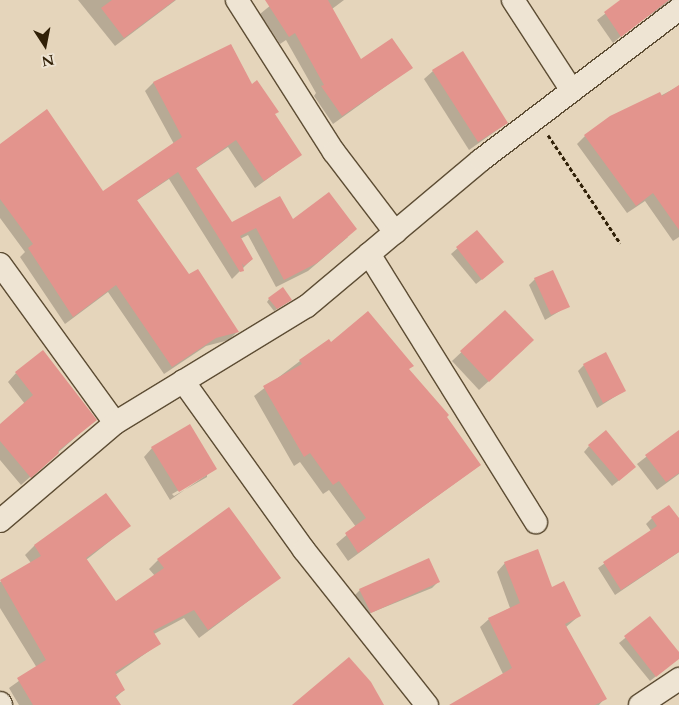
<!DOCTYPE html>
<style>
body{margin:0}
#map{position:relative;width:679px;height:705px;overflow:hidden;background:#e5d5bb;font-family:Cardo,serif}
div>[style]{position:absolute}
.shadow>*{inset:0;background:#0003}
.building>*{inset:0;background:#e3948d}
.path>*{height:3px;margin-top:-1.5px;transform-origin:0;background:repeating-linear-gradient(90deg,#302007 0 4px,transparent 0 6.5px)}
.roads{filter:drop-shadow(1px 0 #5d4d34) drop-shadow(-1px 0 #5d4d34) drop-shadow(0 1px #5d4d34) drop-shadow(0 -1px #5d4d34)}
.minor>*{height:22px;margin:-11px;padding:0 11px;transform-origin:11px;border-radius:11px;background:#eee4d3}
span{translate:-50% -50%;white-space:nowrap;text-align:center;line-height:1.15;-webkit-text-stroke:4.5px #eee4d3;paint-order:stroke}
.north{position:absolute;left:20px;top:20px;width:50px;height:50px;-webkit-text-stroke:4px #eee4d3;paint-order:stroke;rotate:169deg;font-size:14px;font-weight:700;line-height:20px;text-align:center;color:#302007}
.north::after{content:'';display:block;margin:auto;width:18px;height:22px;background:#302007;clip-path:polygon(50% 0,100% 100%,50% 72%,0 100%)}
</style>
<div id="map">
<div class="shadow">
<i style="clip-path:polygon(78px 0,176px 0,115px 46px)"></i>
<i style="clip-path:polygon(277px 0,344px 0,332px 9px,361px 61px,411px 68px,333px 124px,314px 96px,316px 93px,286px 40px,280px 44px,260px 14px)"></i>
<i style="clip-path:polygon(623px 0,674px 0,634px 25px,613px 43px,597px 20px)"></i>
<i style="clip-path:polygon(231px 45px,251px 86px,300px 155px,255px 188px,228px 147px,195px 169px,232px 223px,293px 221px,348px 237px,308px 271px,276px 287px,248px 235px,240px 239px,252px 259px,232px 279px,169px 179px,136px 201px,189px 276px,237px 332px,229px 340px,206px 346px,164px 374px,108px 292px,65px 324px,20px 257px,25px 252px,0 218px,0 145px,102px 193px,174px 144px,145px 91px,153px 83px)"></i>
<i style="clip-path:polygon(433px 71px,507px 123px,469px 150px,424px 79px)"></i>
<i style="clip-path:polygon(679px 86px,679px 237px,673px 241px,645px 201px,627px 213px,577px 144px,585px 136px)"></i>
<i style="clip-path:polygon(477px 231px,496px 268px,476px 284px,451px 254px)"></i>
<i style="clip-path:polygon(535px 279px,568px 306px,545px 320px,529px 285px)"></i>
<i style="clip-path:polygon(269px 299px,288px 302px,274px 311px,267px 302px)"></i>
<i style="clip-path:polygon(505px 311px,524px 349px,479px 390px,452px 361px)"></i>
<i style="clip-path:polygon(330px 344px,408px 370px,480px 465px,348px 561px,336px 544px,356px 527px,329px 490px,323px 494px,300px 462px,294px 466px,254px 396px,300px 361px)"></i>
<i style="clip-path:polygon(584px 365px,624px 391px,597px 408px,578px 371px)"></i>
<i style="clip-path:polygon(16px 373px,95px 420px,21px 485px,0 460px,0 425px,25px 404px,8px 382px)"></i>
<i style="clip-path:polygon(679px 431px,679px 474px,657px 490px,637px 464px)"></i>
<i style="clip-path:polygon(589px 446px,629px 472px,612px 486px,584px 452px)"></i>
<i style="clip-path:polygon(evenodd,152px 448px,215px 469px,170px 500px,144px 457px,152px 448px,207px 474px,207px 477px,174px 496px,172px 494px,207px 474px)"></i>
<i style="clip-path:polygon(106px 494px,129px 526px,86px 560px,116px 602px,155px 576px,149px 569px,158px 560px,279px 578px,199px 638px,184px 618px,154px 634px,159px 644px,115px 675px,124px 690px,115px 698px,120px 705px,19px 705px,9px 688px,37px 668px,0 608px,0 582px,31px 563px,25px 555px,34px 546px)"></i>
<i style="clip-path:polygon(652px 518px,679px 521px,679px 552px,615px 595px,598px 568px,651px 531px,646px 524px)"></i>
<i style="clip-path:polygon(505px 563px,552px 588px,579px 616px,566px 627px,605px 698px,599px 705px,454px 705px,503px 674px,480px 627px,489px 619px,510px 608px,497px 572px)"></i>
<i style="clip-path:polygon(438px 582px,432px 588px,363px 616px,354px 596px,360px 590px)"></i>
<i style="clip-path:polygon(650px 618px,679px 658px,650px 681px,619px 643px)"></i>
</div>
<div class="building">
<i style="clip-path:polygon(112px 0,175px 0,124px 38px,101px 8px)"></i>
<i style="clip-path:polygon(265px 0,328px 0,361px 59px,392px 38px,413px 68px,342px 116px,321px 86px,324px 85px,295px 33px,289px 37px)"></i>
<i style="clip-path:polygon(620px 0,669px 0,621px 37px,604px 12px)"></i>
<i style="clip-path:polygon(231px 44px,252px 84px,257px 80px,279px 112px,275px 114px,302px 155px,264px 181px,236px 140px,196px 168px,232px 222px,280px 196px,293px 219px,329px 192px,357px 229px,317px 263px,284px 280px,256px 228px,240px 236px,253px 259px,244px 266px,242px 263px,244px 271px,240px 272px,178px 172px,137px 200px,189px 274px,198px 269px,239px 332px,216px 338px,172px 367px,116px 285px,73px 317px,28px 248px,33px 244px,0 199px,0 144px,47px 109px,103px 191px,182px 137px,153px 82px)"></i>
<i style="clip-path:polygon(463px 51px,508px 123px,478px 142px,432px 70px)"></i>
<i style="clip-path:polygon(679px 85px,679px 230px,653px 193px,636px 206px,584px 135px,610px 116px,660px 92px,662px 96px)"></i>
<i style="clip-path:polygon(477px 230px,504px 262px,482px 280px,456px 247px)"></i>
<i style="clip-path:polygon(553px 270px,570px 307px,551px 315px,534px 278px)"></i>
<i style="clip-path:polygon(283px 287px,292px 300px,277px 309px,268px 298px)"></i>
<i style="clip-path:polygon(505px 310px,534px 340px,489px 382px,460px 351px)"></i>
<i style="clip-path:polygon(368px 311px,414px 366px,409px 369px,449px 415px,447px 417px,481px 465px,358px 553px,345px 533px,366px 518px,339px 481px,333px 485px,310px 453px,304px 457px,263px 386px,302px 364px,299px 360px,329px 339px,331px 342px)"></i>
<i style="clip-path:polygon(43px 350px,97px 420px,58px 451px,59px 453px,31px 478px,0 441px,0 424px,33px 395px,15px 372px)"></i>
<i style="clip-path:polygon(606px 352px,626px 391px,603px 403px,583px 364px)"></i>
<i style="clip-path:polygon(190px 424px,217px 469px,179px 492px,151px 447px)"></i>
<i style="clip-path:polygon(606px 430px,636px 467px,619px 481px,588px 445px)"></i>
<i style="clip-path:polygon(679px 430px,679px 473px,666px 482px,645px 455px)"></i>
<i style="clip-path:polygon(106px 493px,131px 526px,86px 558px,116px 601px,164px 568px,157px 559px,229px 507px,281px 578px,208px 630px,194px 610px,153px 631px,161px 644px,115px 672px,125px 690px,115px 696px,121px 705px,33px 705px,17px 678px,46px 660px,0 580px,41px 556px,34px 545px)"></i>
<i style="clip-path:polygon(669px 505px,679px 518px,679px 552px,621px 590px,603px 562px,657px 526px,651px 517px)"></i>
<i style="clip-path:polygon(538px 549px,552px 587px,564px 581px,581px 616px,565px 624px,607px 699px,595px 705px,449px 705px,512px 668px,488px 618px,520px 603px,504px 562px)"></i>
<i style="clip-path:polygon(429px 558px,440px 582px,371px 613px,359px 589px)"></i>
<i style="clip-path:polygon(650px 616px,679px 652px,679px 659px,656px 677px,624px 636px)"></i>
<i style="clip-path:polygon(349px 657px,371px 682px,384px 705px,292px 705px)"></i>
</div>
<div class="path">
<i style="left:548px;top:135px;width:130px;rotate:56.3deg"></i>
</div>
<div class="roads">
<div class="minor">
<i style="left:237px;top:0;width:180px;rotate:57.5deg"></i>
<i style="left:334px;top:152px;width:101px;rotate:52.7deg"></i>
<i style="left:513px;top:0;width:108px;rotate:57deg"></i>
<i style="left:369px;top:254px;width:316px;rotate:58.1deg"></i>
<i style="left:0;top:264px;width:196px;rotate:54.1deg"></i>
<i style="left:183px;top:381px;width:208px;rotate:54.4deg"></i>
<i style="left:304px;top:550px;width:198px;rotate:51.6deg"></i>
<i style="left:0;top:521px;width:151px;rotate:-40.4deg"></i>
<i style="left:115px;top:423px;width:225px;rotate:-31.4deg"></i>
<i style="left:307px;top:306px;width:227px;rotate:-40deg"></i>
<i style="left:481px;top:160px;width:249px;rotate:-37.3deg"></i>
<i style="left:0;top:703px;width:2px;rotate:63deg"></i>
<i style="left:640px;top:705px;width:47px;rotate:-33.7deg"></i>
</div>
</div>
<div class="north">N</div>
</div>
